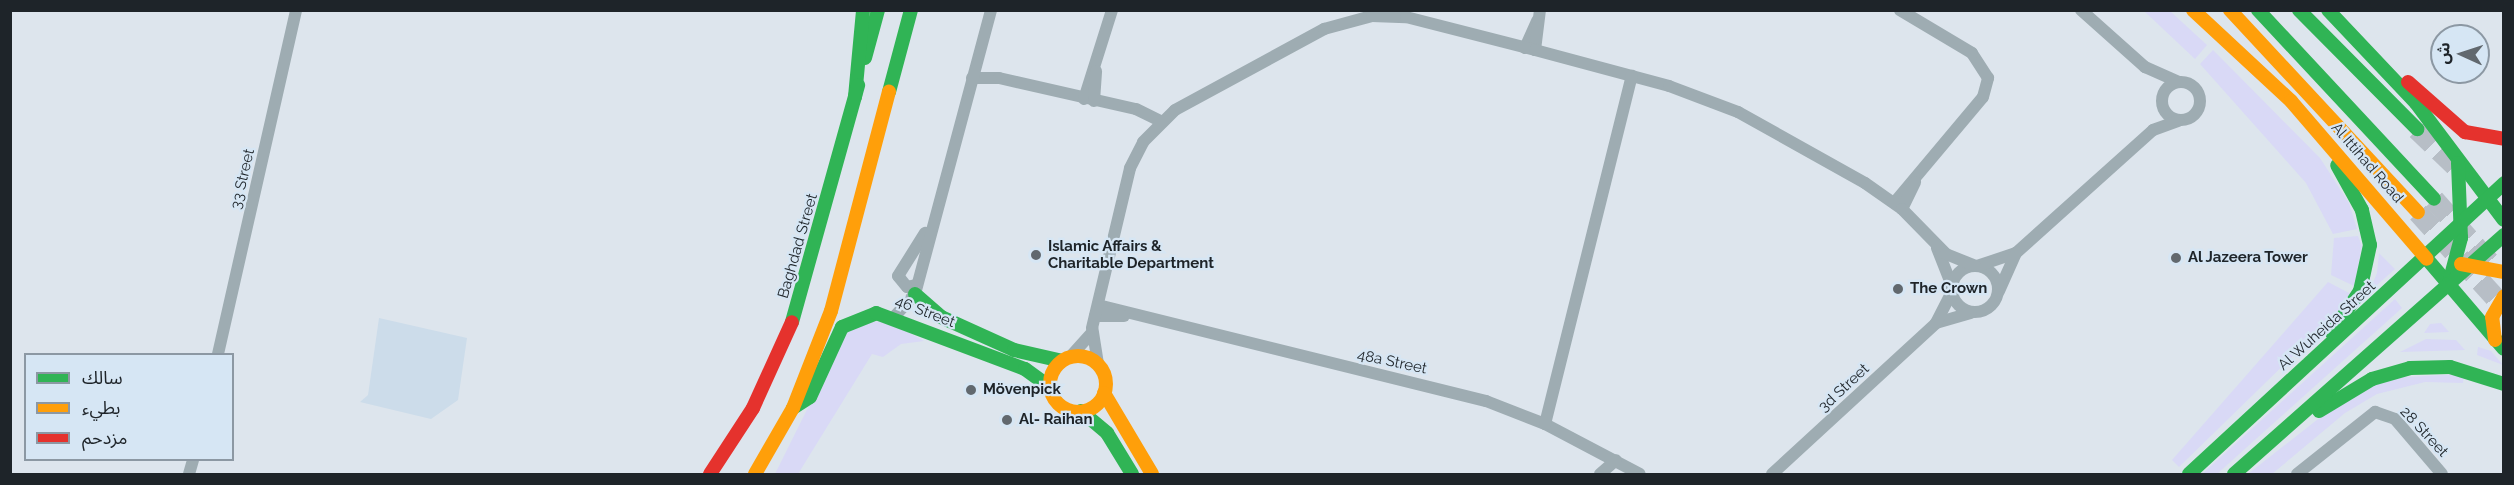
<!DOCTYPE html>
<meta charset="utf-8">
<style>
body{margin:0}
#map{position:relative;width:2514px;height:485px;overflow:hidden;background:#dde5ed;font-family:Raleway,"Noto Sans Arabic",sans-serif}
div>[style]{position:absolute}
.built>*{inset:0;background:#ccdcea}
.green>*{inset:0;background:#d9d9f6}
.highway-tunnel>*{height:21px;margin-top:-10.5px;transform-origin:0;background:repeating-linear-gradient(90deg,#b7bec6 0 21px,transparent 0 31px)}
.street>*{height:12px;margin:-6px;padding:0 6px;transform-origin:6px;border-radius:6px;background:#9eacb2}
.street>.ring{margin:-6px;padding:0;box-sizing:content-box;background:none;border:12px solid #9eacb2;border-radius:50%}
.fast>*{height:14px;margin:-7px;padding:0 7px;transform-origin:7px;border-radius:7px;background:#30b455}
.slow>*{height:14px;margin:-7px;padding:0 7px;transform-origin:7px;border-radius:7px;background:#ff9f0a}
.slow>.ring{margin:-7px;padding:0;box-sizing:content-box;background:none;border:14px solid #ff9f0a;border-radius:50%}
.jam>*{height:14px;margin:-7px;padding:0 7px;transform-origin:7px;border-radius:7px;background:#e5322d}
.dots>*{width:16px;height:16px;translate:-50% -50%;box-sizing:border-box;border:3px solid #d6e6f4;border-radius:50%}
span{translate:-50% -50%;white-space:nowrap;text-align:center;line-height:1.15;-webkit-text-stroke:4.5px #d6e6f4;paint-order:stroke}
.street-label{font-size:15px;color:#1e2429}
.poi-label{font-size:15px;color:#1e2429;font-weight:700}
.left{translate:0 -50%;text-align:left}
.frame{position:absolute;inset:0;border:12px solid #1e2429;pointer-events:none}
.legend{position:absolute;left:24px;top:353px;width:210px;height:108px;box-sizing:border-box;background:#d6e6f4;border:2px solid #8c98a3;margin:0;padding:8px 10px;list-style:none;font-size:18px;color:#1e2429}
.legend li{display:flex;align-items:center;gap:12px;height:30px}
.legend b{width:30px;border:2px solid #8c98a3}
.north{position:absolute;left:2430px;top:24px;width:60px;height:60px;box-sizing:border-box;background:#d6e6f4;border:2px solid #8c98a3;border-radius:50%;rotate:273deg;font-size:16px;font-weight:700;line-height:24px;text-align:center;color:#1e2429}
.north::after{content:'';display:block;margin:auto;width:21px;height:27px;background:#61686e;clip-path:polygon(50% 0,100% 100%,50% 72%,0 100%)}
</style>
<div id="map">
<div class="built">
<i style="clip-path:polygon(379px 318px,467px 338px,458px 400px,431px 419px,360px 402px,368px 395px)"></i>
</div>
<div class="green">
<i style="clip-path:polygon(2144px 11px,2170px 11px,2207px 45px,2195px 59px)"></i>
<i style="clip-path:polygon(2213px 50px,2320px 158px,2349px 203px,2357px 229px,2333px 234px,2306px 183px,2200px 64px)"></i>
<i style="clip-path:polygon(2358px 236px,2362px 246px,2354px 286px,2331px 275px,2334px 238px)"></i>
<i style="clip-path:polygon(2379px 253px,2395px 269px,2369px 292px,2377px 273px)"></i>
<i style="clip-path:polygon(2328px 282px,2351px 294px,2333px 317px,2179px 467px,2172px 460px)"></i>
<i style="clip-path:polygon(2395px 299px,2402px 308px,2217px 474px,2202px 474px)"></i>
<i style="clip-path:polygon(888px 321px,924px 341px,901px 344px,883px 357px,872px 354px,798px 474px,775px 474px,845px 333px,866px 322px)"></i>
<i style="clip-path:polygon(2441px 323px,2449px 332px,2424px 333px,2430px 324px)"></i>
<i style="clip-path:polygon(2426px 339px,2456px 340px,2465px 350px,2400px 352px)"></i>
<i style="clip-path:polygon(2478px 347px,2491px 351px,2503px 365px,2477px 355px)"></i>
<i style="clip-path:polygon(2464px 374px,2463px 383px,2425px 382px,2377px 394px,2345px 413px,2272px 474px,2248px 474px,2332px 408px,2387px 378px)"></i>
</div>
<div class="highway-tunnel">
<i style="left:2417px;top:129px;width:65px;rotate:43.8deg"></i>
<i style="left:2434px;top:199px;width:92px;rotate:48.5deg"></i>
<i style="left:2418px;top:212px;width:128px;rotate:47.8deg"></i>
</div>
<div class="street">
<i style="left:2081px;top:10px;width:86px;rotate:41.7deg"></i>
<i style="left:2145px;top:67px;width:37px;rotate:24deg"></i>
<i style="left:1525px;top:48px;width:30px;rotate:-66deg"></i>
<i style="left:1535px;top:50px;width:40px;rotate:-82.9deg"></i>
<i style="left:972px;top:78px;width:27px"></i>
<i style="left:999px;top:78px;width:140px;rotate:12.8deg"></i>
<i style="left:1136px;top:109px;width:28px;rotate:26deg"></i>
<i class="ring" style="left:2162px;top:82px;width:26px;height:26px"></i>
<i style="left:1084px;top:99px;width:93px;rotate:-72.5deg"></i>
<i style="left:1094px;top:101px;width:30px;rotate:-86deg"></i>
<i style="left:1894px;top:203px;width:138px;rotate:-50deg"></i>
<i style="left:1983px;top:97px;width:20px;rotate:-75deg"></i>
<i style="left:1988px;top:78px;width:30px;rotate:-123deg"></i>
<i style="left:1972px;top:53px;width:84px;rotate:-149.2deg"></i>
<i style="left:1902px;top:209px;width:30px;rotate:-64deg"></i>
<i style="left:1937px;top:248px;width:41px;rotate:68.5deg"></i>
<i class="ring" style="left:1952px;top:266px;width:34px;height:34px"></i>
<i style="left:1977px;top:266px;width:41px;rotate:-18.4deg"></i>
<i style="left:2016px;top:253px;width:184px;rotate:-41.9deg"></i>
<i style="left:2153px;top:130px;width:27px;rotate:-20deg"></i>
<i style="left:917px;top:285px;width:10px;rotate:169deg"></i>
<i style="left:907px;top:287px;width:14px;rotate:-129deg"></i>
<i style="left:898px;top:276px;width:51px;rotate:-57.9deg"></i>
<i style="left:1999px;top:291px;width:42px;rotate:-65.9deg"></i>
<i style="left:1098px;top:305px;width:400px;rotate:13.9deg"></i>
<i style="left:1486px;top:401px;width:63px;rotate:21.3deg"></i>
<i style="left:1545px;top:424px;width:107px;rotate:27.8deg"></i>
<i style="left:895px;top:316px;width:30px;rotate:-48deg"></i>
<i style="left:915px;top:294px;width:294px;rotate:-75deg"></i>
<i style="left:1095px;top:316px;width:29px"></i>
<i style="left:1936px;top:323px;width:36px;rotate:-16deg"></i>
<i style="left:218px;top:354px;width:353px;rotate:-77.2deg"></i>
<i style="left:1070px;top:357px;width:31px;rotate:-48deg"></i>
<i style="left:1098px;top:364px;width:36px;rotate:-99deg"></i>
<i style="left:1092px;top:328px;width:164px;rotate:-76.6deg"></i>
<i style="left:1130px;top:168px;width:29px;rotate:-63deg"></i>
<i style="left:1143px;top:142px;width:45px;rotate:-45deg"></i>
<i style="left:1175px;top:110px;width:170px;rotate:-28.5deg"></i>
<i style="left:1324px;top:29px;width:50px;rotate:-15.2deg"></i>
<i style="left:1372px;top:16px;width:34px;rotate:2deg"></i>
<i style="left:1406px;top:17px;width:133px;rotate:14.3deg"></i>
<i style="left:1535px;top:50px;width:139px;rotate:15deg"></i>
<i style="left:1669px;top:86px;width:74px;rotate:20.6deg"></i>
<i style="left:1738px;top:112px;width:145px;rotate:29.2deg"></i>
<i style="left:1865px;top:183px;width:45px;rotate:35.1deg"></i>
<i style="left:1902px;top:209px;width:63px;rotate:45.6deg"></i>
<i style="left:1946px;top:254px;width:31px;rotate:22deg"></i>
<i style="left:1545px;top:424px;width:359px;rotate:-76deg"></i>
<i style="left:189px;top:474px;width:15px;rotate:-74deg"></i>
<i style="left:1600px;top:474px;width:21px;rotate:-41deg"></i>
<i style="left:1772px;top:474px;width:223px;rotate:-42.6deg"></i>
<i style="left:1936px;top:323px;width:36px;rotate:-63deg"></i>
<i style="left:2297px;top:474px;width:100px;rotate:-38.5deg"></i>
<i style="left:2375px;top:412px;width:21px;rotate:19deg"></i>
<i style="left:2395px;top:419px;width:72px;rotate:49.5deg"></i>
</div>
<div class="fast">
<i style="left:2258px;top:10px;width:258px;rotate:47deg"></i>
<i style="left:2299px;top:10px;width:168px;rotate:45.2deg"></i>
<i style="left:2328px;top:10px;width:128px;rotate:46.6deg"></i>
<i style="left:2416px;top:103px;width:146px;rotate:53.1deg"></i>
<i style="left:865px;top:58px;width:50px;rotate:-74.8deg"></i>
<i style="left:889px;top:92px;width:85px;rotate:-75deg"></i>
<i style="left:855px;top:97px;width:87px;rotate:-84.7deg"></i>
<i style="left:2427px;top:259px;width:118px;rotate:49.5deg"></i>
<i style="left:2449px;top:283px;width:47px;rotate:-75.1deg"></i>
<i style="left:2461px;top:238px;width:75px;rotate:-92.3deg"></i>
<i style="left:915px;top:294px;width:35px;rotate:41deg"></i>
<i style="left:941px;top:317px;width:80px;rotate:24.3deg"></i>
<i style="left:1014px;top:350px;width:49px;rotate:12.9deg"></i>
<i style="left:792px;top:322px;width:246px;rotate:-74.4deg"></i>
<i style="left:2332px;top:333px;width:50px;rotate:-56.3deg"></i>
<i style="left:2360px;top:291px;width:47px;rotate:-77.7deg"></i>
<i style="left:2370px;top:245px;width:36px;rotate:-103deg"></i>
<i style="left:2362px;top:210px;width:51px;rotate:-119.1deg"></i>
<i style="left:793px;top:408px;width:20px;rotate:-33deg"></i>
<i style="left:810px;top:397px;width:77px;rotate:-65.4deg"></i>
<i style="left:842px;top:327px;width:37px;rotate:-22deg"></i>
<i style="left:876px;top:313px;width:159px;rotate:20.6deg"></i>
<i style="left:1025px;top:369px;width:31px;rotate:36deg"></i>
<i style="left:1081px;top:411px;width:34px;rotate:40deg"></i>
<i style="left:1107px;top:433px;width:48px;rotate:58.6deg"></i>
<i style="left:2319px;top:411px;width:62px;rotate:-31.1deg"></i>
<i style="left:2372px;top:379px;width:40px;rotate:-16deg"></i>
<i style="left:2410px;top:368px;width:40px;rotate:-1.4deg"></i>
<i style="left:2450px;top:367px;width:57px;rotate:17.5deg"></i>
<i style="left:2189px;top:474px;width:429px;rotate:-42.7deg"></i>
<i style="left:2234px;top:474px;width:361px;rotate:-41.5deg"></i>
</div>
<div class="slow">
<i style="left:2193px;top:10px;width:134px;rotate:42.9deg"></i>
<i style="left:2291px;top:101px;width:208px;rotate:49.3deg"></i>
<i style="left:2230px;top:10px;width:276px;rotate:47.1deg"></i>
<i style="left:2461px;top:264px;width:44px;rotate:10.5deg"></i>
<i style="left:2495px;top:340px;width:23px;rotate:-97deg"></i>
<i style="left:2492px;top:317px;width:24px;rotate:-60deg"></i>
<i class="ring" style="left:1050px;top:356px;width:42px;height:42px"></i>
<i style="left:1104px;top:393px;width:94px;rotate:59.3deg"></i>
<i style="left:755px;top:474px;width:76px;rotate:-60.1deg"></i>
<i style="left:793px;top:408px;width:104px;rotate:-68.6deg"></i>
<i style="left:831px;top:311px;width:227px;rotate:-75.2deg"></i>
</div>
<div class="jam">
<i style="left:2408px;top:82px;width:76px;rotate:41.3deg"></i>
<i style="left:2465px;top:132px;width:40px;rotate:10deg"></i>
<i style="left:710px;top:474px;width:79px;rotate:-56.9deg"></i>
<i style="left:753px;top:408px;width:94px;rotate:-65.6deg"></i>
</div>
<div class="dots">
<i style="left:1036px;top:255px;background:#61686e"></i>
<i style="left:2176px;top:258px;background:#61686e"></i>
<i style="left:1898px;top:289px;background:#61686e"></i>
<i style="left:971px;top:390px;background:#61686e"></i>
<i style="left:1007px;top:420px;background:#61686e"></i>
</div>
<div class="street-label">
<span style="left:2367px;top:163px;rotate:49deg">Al Ittihad Road</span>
<span style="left:243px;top:179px;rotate:-77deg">33 Street</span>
<span style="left:798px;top:246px;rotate:-74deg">Baghdad Street</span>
<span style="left:925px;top:312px;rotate:21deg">46 Street</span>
<span style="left:2327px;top:326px;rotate:-42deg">Al Wuheida Street</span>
<span style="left:1392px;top:362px;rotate:12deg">48a Street</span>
<span style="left:1844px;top:388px;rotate:-43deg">3d Street</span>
<span style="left:2424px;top:432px;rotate:47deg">28 Street</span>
</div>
<div class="poi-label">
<span class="left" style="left:1048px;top:255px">Islamic Affairs &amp;<br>Charitable Department</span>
<span class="left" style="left:2188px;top:258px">Al Jazeera Tower</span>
<span class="left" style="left:1910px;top:289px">The Crown</span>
<span class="left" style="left:983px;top:390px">Mövenpick</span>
<span class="left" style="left:1019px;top:420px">Al- Raihan</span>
</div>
<div class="frame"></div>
<ul class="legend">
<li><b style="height:8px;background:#30b455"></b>سالك</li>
<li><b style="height:8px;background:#ff9f0a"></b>بطيء</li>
<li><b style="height:8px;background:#e5322d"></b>مزدحم</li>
</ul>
<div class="north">ش</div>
</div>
